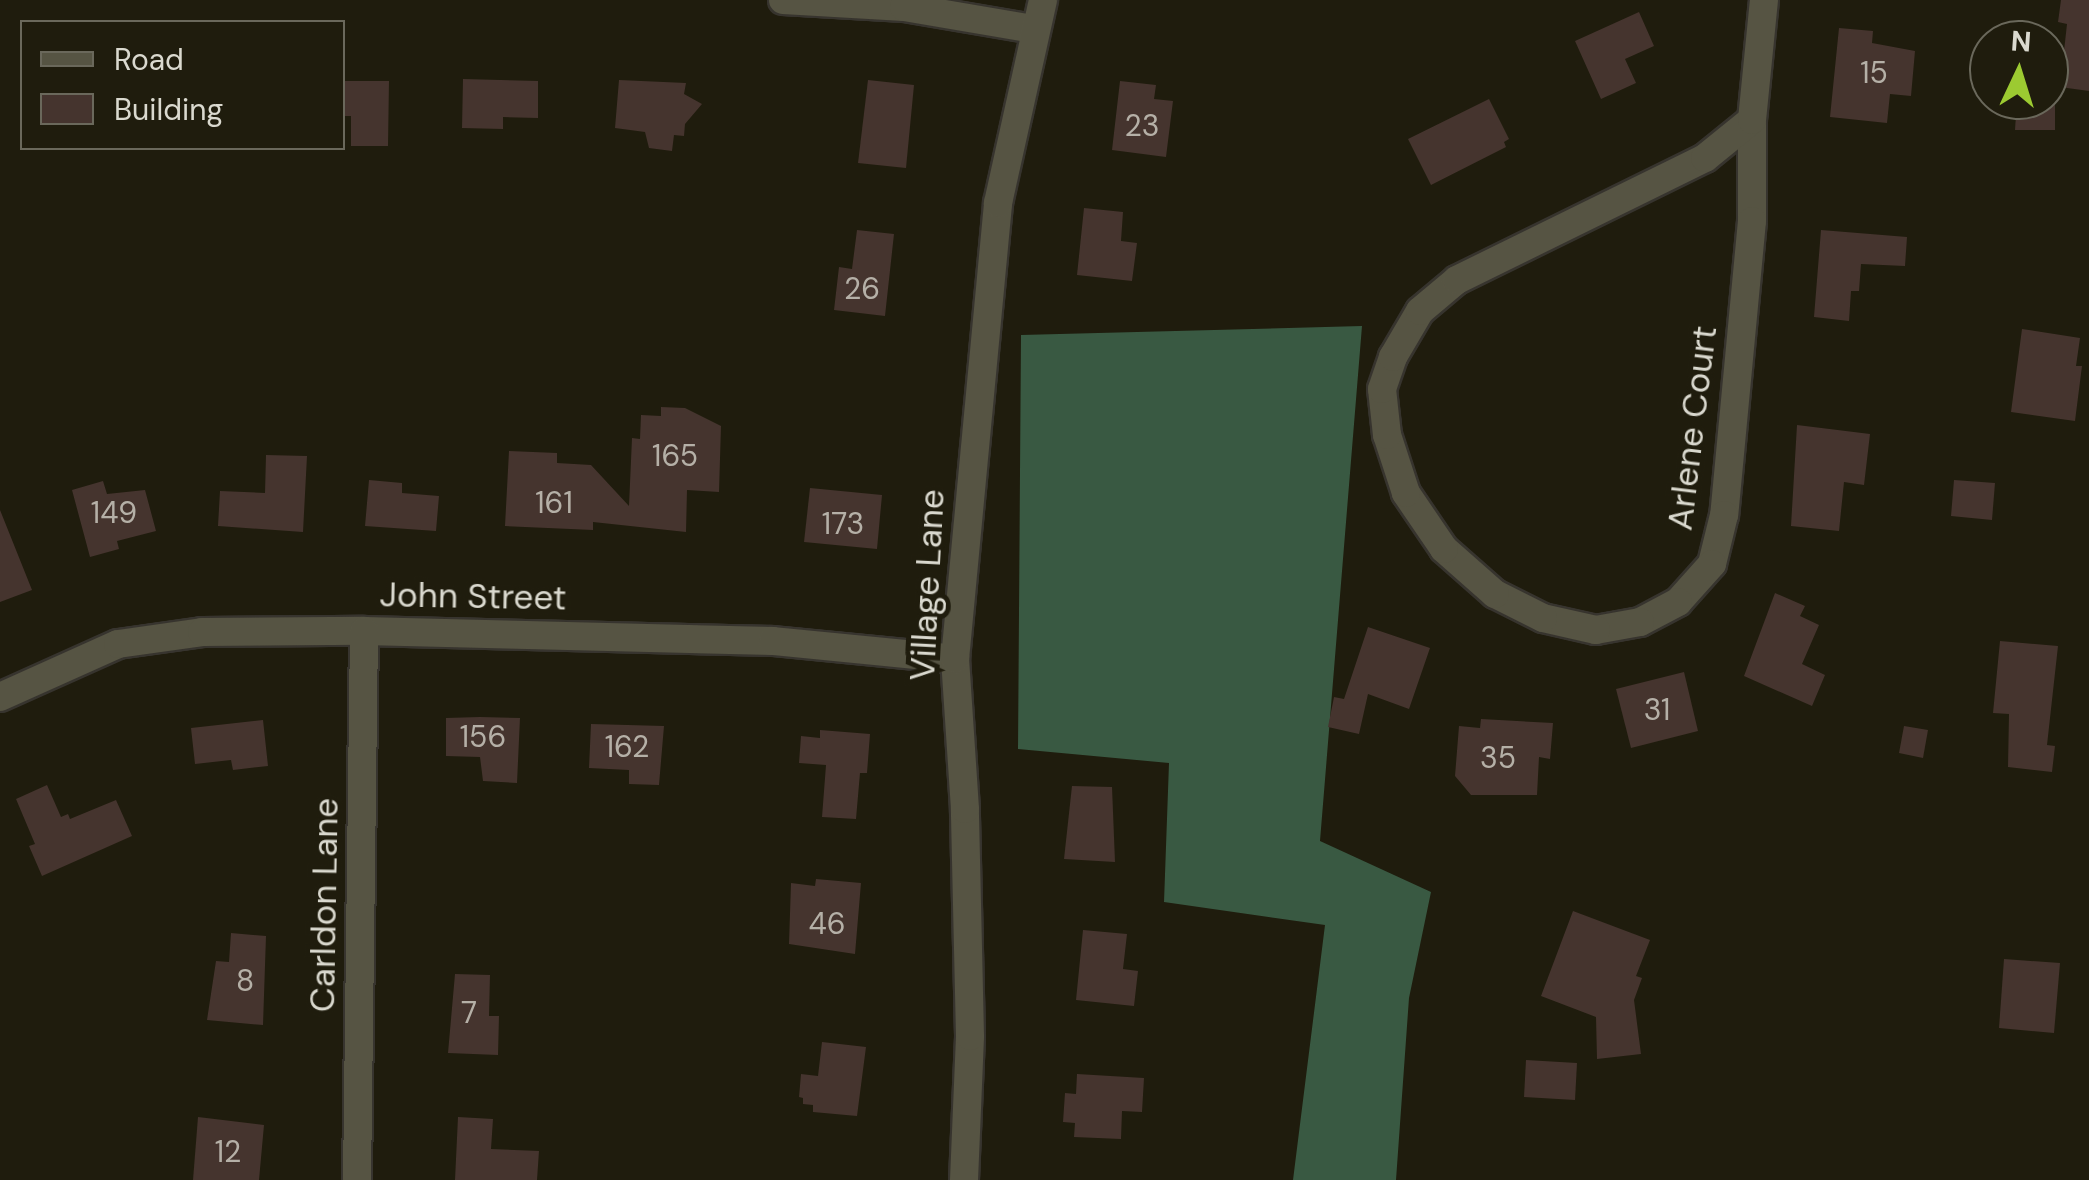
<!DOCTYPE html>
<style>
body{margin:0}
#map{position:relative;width:2089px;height:1180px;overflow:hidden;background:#1f1c0d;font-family:"DM Sans",sans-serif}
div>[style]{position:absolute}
.forest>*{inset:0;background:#395942}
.building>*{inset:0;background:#45342e}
.roads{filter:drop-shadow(2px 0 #37342e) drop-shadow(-2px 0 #37342e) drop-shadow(0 2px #37342e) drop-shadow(0 -2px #37342e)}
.minor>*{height:28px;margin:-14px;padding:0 14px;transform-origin:14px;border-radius:14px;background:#565443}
span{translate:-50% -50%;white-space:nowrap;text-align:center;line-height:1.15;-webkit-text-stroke:10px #1f1c0d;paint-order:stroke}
.number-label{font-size:30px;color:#b5b0a7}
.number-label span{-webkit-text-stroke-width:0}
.street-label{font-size:35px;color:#dad9cf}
.legend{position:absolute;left:20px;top:20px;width:325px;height:130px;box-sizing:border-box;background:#1f1c0d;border:2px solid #6a685b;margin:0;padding:12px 18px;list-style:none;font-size:30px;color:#dad9cf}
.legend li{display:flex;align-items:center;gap:20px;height:50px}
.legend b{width:50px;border:2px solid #6a685b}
.north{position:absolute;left:1969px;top:20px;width:100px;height:100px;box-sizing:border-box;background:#1f1c0d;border:2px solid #6a685b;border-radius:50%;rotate:4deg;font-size:28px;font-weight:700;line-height:40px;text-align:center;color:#dad9cf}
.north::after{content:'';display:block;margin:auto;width:35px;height:45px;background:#9cca31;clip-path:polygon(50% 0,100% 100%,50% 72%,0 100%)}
</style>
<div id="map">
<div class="forest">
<i style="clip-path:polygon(1362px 326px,1320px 841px,1431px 892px,1409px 998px,1396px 1180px,1293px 1180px,1325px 925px,1164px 902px,1169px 763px,1018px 749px,1021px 335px)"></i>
</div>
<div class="building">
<i style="clip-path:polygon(2061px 0,2089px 0,2089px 91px,2060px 87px,2067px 24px,2058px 22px)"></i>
<i style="clip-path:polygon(1639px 12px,1654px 46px,1625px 59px,1636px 83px,1601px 99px,1575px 41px)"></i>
<i style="clip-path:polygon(1839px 28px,1873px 31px,1872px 43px,1915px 51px,1911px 96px,1890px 94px,1887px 123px,1830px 117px)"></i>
<i style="clip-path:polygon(463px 79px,538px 81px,538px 118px,503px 117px,503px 129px,462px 128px)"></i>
<i style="clip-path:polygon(619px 80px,686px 83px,684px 94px,702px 104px,685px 124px,684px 136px,674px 135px,672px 151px,649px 148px,645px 132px,615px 128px)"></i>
<i style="clip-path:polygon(868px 80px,914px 85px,906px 168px,858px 163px)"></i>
<i style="clip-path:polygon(342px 81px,389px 81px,388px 146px,351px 146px,351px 116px,342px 116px)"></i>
<i style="clip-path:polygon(1120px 81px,1156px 85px,1154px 99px,1173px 101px,1166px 157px,1112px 150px)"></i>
<i style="clip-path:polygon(1489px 99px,1509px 139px,1504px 142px,1506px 147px,1431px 185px,1408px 139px)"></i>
<i style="clip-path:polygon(2017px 100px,2055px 100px,2055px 130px,2015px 130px)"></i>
<i style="clip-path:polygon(1084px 208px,1123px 212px,1121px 241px,1137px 243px,1132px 281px,1077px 275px)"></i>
<i style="clip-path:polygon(857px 230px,894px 234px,885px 316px,834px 310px,839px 267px,852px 269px)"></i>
<i style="clip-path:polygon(1821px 230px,1907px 237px,1905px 266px,1861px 264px,1859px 291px,1851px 291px,1849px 321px,1814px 317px)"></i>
<i style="clip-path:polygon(2022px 329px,2080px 338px,2076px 366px,2082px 366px,2075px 421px,2011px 412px)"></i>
<i style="clip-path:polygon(661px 407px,685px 408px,721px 426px,719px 492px,687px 490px,686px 532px,593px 522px,593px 530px,505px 526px,509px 451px,557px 453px,557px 463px,591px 465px,629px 506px,632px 438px,640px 439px,641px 415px,661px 416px)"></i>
<i style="clip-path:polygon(1797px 425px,1870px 434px,1864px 485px,1844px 482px,1839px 531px,1791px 526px)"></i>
<i style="clip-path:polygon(266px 455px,307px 456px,303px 532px,218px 526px,220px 491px,265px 493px)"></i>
<i style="clip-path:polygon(369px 480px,402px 483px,402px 493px,439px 496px,436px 531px,365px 526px)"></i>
<i style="clip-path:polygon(1954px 480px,1995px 483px,1992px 520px,1951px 516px)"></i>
<i style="clip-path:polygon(103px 481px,107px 494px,145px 490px,156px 531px,117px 541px,119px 549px,90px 557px,72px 490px)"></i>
<i style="clip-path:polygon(810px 488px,882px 495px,877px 549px,804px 542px)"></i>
<i style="clip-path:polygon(0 510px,32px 590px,0 602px)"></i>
<i style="clip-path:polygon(1775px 593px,1805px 606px,1800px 616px,1819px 625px,1802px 664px,1825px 675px,1812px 706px,1744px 676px)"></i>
<i style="clip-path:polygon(1368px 627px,1430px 648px,1409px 709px,1368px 694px,1359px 734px,1328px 727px,1334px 697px,1344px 699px)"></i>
<i style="clip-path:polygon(2000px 641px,2058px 646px,2047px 745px,2055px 746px,2052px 772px,2008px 767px,2009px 714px,1993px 713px)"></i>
<i style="clip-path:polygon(1684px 672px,1698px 731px,1631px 748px,1616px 689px)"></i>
<i style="clip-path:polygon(480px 717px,520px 718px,517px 783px,483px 781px,480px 757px,446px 756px,446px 718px)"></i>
<i style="clip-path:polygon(1481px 719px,1553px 723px,1550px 759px,1539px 757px,1537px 795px,1471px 795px,1455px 776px,1459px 726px,1480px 728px)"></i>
<i style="clip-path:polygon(263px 720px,268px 766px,233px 770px,231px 760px,195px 764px,191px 728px)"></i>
<i style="clip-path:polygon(591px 724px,664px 726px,659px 785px,629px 784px,629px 770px,589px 768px)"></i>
<i style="clip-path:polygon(1904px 726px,1928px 730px,1923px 758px,1899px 753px)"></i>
<i style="clip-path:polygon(820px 730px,870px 734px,867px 773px,860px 773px,856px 819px,822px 817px,826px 765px,799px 763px,801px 736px,820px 738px)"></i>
<i style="clip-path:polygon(47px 785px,61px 817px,68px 814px,70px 819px,116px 800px,132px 836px,42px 876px,29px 846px,35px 844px,16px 799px)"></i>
<i style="clip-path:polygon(1072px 786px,1112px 787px,1115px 862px,1064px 859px)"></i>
<i style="clip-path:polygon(816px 879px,861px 883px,855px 954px,789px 944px,791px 883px,815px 886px)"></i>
<i style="clip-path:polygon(1573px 911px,1650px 940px,1636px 976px,1642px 978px,1634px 1000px,1641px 1054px,1597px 1059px,1596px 1017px,1541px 996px)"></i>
<i style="clip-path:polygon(1083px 930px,1127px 934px,1123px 969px,1138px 971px,1134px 1006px,1076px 1000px)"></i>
<i style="clip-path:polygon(231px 933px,266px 936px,263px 1025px,207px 1020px,216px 961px,229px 962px)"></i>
<i style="clip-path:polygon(2004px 959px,2060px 963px,2054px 1033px,1999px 1028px)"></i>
<i style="clip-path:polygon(455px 974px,490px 975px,489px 1016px,499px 1016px,498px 1055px,448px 1053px)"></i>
<i style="clip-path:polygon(822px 1042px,866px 1047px,857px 1116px,813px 1112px,813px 1105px,803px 1104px,803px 1098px,799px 1097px,801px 1074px,818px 1076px)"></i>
<i style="clip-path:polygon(1526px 1060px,1577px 1063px,1575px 1100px,1524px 1097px)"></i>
<i style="clip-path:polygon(1077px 1074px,1144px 1078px,1142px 1112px,1122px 1111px,1121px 1139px,1074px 1137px,1075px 1123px,1063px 1122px,1065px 1093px,1076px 1094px)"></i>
<i style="clip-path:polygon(198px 1117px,264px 1125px,259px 1180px,193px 1180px)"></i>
<i style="clip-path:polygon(458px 1117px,493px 1119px,491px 1149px,539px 1151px,537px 1180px,455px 1180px)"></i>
</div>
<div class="roads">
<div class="minor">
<i style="left:783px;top:0;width:121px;rotate:3.3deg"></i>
<i style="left:904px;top:7px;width:131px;rotate:9.7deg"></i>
<i style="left:1752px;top:120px;width:101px;rotate:90deg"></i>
<i style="left:1752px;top:221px;width:295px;rotate:95.4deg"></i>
<i style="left:1724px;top:515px;width:50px;rotate:103.8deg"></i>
<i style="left:1712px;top:564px;width:51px;rotate:131.8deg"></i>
<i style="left:1678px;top:602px;width:43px;rotate:152.2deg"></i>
<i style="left:1640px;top:622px;width:45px;rotate:169.7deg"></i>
<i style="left:1596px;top:630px;width:54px;rotate:-167.2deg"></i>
<i style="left:1543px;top:618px;width:54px;rotate:-153.4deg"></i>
<i style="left:1495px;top:594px;width:68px;rotate:-138.6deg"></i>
<i style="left:1444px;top:549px;width:68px;rotate:-124.2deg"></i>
<i style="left:1406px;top:493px;width:61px;rotate:-108.1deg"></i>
<i style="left:1387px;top:435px;width:46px;rotate:-96.2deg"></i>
<i style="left:1382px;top:389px;width:34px;rotate:-71deg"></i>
<i style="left:1393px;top:357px;width:53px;rotate:-59.6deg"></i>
<i style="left:1420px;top:311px;width:48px;rotate:-40deg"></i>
<i style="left:1457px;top:280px;width:276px;rotate:-26.2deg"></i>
<i style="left:1705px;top:158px;width:60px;rotate:-39deg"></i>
<i style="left:1752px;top:120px;width:121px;rotate:-84.3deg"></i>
<i style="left:0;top:697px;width:129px;rotate:-24.2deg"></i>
<i style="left:118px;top:644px;width:85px;rotate:-8.1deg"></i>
<i style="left:202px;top:632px;width:162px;rotate:-0.4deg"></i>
<i style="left:364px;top:631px;width:409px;rotate:1.4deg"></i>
<i style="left:773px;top:641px;width:183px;rotate:5.6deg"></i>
<i style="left:357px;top:1180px;width:549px;rotate:-89.27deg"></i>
<i style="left:964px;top:1180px;width:144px;rotate:-87.6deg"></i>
<i style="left:970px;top:1036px;width:227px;rotate:-91.3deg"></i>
<i style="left:965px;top:809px;width:150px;rotate:-93.8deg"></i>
<i style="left:955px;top:659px;width:458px;rotate:-84.6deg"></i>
<i style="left:998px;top:203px;width:208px;rotate:-77.5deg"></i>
</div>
</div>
<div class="number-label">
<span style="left:1874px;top:73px">15</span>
<span style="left:1142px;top:126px">23</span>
<span style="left:862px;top:289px">26</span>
<span style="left:675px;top:456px">165</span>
<span style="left:554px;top:503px">161</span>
<span style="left:114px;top:513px">149</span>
<span style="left:843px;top:524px">173</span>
<span style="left:1657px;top:710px">31</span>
<span style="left:483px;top:737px">156</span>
<span style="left:627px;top:747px">162</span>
<span style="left:1498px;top:758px">35</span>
<span style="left:827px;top:924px">46</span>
<span style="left:245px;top:981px">8</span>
<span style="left:469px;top:1013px">7</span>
<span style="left:228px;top:1152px">12</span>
</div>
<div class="street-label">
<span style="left:1692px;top:428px;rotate:-83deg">Arlene Court</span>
<span style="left:927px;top:585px;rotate:-87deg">Village Lane</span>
<span style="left:473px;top:596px;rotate:1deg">John Street</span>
<span style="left:324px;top:905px;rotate:-89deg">Carldon Lane</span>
</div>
<ul class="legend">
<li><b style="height:12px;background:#565443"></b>Road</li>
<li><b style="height:28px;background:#45342e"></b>Building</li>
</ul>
<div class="north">N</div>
</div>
